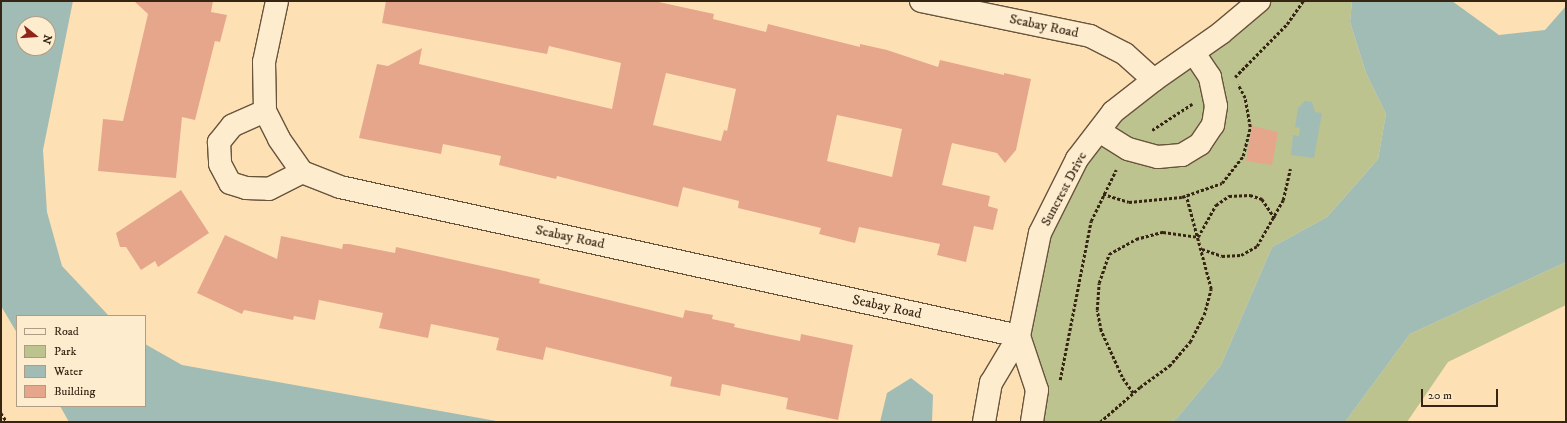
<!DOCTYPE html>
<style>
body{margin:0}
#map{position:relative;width:1567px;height:423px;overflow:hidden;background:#fde1b5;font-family:"IM FELL DW Pica",serif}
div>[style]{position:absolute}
.green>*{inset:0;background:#bdc38f}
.water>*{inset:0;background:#a1bcb4}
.building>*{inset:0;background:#e6a68c}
.path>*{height:2.5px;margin-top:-1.25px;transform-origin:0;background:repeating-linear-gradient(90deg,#362513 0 3px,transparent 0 5px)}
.roads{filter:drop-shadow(1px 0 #68543c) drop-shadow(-1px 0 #68543c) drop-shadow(0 1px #68543c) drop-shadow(0 -1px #68543c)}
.minor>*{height:22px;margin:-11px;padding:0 11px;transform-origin:11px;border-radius:11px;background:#feeccf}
span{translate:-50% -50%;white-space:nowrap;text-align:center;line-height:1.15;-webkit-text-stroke:4px #feeccf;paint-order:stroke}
.street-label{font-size:14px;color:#362513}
.frame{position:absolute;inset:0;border:2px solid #362513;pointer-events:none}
.legend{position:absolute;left:16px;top:315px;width:130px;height:92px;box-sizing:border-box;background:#feeccf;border:1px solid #ae9c84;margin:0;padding:5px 7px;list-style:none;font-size:12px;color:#362513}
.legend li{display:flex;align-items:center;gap:8px;height:20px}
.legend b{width:20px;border:1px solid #ae9c84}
.north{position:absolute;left:16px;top:16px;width:40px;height:40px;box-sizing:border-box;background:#feeccf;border:1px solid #ae9c84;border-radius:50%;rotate:107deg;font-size:11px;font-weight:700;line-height:16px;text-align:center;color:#362513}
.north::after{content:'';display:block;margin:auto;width:14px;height:18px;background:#8f2418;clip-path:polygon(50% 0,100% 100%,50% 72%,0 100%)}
.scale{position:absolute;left:1421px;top:389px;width:77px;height:18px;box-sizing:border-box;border:2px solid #362513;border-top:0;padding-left:5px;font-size:12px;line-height:14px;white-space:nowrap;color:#362513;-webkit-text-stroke:3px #feeccf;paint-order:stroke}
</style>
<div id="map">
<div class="green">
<i style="clip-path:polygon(1259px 1px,1352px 1px,1350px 22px,1366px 73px,1386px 114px,1378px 159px,1327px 217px,1272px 247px,1221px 365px,1177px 418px,1171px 422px,1032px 422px,1019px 336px,1040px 233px,1113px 112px)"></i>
<i style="clip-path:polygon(1566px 262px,1566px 305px,1448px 362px,1407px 422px,1345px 422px,1410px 334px)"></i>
</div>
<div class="water">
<i style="clip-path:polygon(evenodd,1px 1px,73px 1px,43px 150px,47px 212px,62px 266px,109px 316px,17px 316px,17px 333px,1px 306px,1px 1px,24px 24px,48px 24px,48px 48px,24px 48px,24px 24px)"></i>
<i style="clip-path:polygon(1352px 1px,1452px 1px,1499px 35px,1545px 30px,1566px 6px,1566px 262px,1410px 334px,1345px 422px,1171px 422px,1177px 418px,1221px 365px,1272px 247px,1327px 217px,1378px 159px,1386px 114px,1366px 73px,1350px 22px)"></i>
<i style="clip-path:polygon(1305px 101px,1312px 102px,1315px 112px,1322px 113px,1314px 158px,1291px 155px,1293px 135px,1299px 136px,1300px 128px,1295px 127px,1298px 108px)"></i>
<i style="clip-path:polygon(145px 344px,182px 365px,502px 422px,69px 422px,60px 406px,145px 406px)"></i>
<i style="clip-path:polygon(911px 378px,933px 395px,932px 422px,880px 422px,887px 393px)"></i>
</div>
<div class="building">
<i style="clip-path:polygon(134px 1px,213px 1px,211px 12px,227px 15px,220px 42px,215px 41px,195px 120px,182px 117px,176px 178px,98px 171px,103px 119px,123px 121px,148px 14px)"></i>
<i style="clip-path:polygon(evenodd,386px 1px,654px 1px,714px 14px,713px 19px,766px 32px,768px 24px,860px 47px,860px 44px,887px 50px,938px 67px,940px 60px,1004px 75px,1004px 73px,1031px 79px,1016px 150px,1005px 163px,997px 153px,952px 143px,942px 185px,990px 196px,988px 206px,998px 209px,993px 230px,974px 226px,966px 262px,937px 255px,940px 244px,859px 227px,855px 243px,819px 234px,821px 228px,738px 208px,739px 201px,683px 187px,678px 207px,557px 176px,556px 179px,499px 165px,501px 156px,443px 144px,441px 154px,359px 138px,377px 64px,388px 66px,422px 48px,419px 64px,612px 109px,621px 63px,549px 46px,547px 54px,382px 23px,386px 1px,666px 73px,736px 89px,727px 131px,724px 130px,721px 141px,653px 125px,666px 73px,386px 1px,837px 115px,902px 129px,892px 177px,827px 161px,837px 115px)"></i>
<i style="clip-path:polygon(1252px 126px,1278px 132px,1272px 165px,1246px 161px)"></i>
<i style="clip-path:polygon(181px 190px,209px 233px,158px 267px,155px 261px,141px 270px,126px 247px,120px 247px,116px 233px)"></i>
<i style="clip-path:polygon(225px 235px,277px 259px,281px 236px,342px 249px,343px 244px,349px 244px,395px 253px,396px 247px,540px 279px,539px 283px,683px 318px,685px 310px,713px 315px,712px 319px,735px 324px,734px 327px,800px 341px,801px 334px,853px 345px,838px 420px,786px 409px,788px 398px,722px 384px,720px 396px,670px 386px,672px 377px,546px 347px,543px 360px,496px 350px,499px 338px,431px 324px,428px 338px,379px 328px,383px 313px,319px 300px,315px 320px,294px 316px,293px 320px,244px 310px,242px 314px,197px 293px)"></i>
</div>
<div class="path">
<i style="left:1235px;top:77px;width:74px;rotate:-45.5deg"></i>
<i style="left:1287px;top:24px;width:28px;rotate:-55deg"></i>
<i style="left:1152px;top:130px;width:48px;rotate:-33deg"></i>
<i style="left:1103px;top:194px;width:27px;rotate:17deg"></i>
<i style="left:1129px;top:202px;width:53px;rotate:-5.4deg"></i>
<i style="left:1182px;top:197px;width:42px;rotate:-19.3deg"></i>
<i style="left:1222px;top:183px;width:34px;rotate:-52deg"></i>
<i style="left:1243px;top:156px;width:30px;rotate:-76deg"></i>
<i style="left:1250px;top:127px;width:29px;rotate:-100deg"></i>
<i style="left:1245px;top:98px;width:15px;rotate:-118deg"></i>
<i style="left:1202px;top:249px;width:21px;rotate:19deg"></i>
<i style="left:1222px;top:256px;width:19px;rotate:-3deg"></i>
<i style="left:1241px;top:255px;width:18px;rotate:-29deg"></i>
<i style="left:1257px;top:246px;width:53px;rotate:-60.5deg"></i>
<i style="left:1283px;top:200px;width:32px;rotate:-77deg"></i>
<i style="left:1060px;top:380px;width:162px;rotate:-79deg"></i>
<i style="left:1091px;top:221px;width:57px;rotate:-63.9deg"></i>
<i style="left:1133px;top:393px;width:19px;rotate:-125deg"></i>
<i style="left:1122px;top:377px;width:51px;rotate:-114.5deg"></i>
<i style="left:1101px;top:331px;width:21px;rotate:-101deg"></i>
<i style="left:1097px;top:310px;width:27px;rotate:-86deg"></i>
<i style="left:1099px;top:283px;width:31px;rotate:-71deg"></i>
<i style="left:1109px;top:254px;width:31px;rotate:-29deg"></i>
<i style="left:1136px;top:239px;width:28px;rotate:-15deg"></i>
<i style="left:1163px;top:232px;width:35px;rotate:8deg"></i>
<i style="left:1198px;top:237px;width:37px;rotate:-61deg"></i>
<i style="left:1216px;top:205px;width:16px;rotate:-35deg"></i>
<i style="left:1229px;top:196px;width:21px;rotate:-3deg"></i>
<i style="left:1250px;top:195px;width:13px;rotate:18deg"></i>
<i style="left:1262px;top:199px;width:23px;rotate:56deg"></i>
<i style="left:1px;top:413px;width:11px;rotate:56deg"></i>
<i style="left:1100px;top:422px;width:53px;rotate:-41.2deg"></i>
<i style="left:1140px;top:387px;width:36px;rotate:-36deg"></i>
<i style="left:1169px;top:366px;width:32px;rotate:-49deg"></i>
<i style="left:1190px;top:342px;width:30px;rotate:-63deg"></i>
<i style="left:1204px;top:315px;width:27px;rotate:-75deg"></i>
<i style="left:1211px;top:289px;width:96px;rotate:-105deg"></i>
</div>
<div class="roads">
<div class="minor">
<i style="left:277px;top:1px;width:62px;rotate:102deg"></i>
<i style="left:264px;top:62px;width:49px;rotate:88.8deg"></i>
<i style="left:265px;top:111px;width:31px;rotate:63deg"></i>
<i style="left:279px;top:139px;width:40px;rotate:55.1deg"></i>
<i style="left:302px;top:172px;width:41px;rotate:21.5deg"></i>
<i style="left:340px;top:187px;width:695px;rotate:12.38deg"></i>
<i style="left:921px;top:1px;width:173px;rotate:11.7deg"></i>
<i style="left:1090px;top:36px;width:39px;rotate:27deg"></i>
<i style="left:1125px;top:54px;width:39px;rotate:42deg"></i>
<i style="left:265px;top:111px;width:36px;rotate:156deg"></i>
<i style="left:232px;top:126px;width:21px;rotate:129deg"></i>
<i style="left:219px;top:142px;width:22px;rotate:87deg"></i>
<i style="left:220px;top:164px;width:21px;rotate:62deg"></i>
<i style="left:230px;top:183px;width:17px;rotate:17deg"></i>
<i style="left:246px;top:188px;width:23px;rotate:2deg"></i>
<i style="left:269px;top:189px;width:37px;rotate:-27deg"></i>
<i style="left:1099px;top:131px;width:34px;rotate:32deg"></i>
<i style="left:1128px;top:149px;width:31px;rotate:15deg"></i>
<i style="left:1158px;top:157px;width:24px;rotate:-5deg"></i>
<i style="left:1182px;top:155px;width:21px;rotate:-31deg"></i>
<i style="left:1200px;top:144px;width:23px;rotate:-56deg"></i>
<i style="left:1213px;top:125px;width:19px;rotate:-81deg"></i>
<i style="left:1216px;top:106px;width:30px;rotate:-102deg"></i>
<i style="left:1210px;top:77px;width:29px;rotate:-124deg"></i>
<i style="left:1019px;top:336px;width:57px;rotate:71.6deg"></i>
<i style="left:1037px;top:390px;width:32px;rotate:99deg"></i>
<i style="left:984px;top:422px;width:40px;rotate:-80deg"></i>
<i style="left:991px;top:383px;width:55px;rotate:-59.2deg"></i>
<i style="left:1019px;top:336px;width:105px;rotate:-78.5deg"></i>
<i style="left:1040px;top:233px;width:83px;rotate:-63.4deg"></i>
<i style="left:1077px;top:159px;width:59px;rotate:-52.5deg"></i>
<i style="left:1113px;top:112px;width:52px;rotate:-38deg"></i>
<i style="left:1154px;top:80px;width:82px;rotate:-35deg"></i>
<i style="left:1221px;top:33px;width:50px;rotate:-40.1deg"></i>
</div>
</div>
<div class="street-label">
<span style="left:1044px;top:26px;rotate:12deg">Seabay Road</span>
<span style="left:1064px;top:189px;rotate:-62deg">Suncrest Drive</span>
<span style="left:570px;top:237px;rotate:12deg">Seabay Road</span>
<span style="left:887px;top:307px;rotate:12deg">Seabay Road</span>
</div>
<div class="frame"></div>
<ul class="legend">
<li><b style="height:5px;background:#feeccf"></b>Road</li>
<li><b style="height:11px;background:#bdc38f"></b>Park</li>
<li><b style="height:11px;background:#a1bcb4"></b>Water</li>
<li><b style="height:11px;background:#e6a68c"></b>Building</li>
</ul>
<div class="north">N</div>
<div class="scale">20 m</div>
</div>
